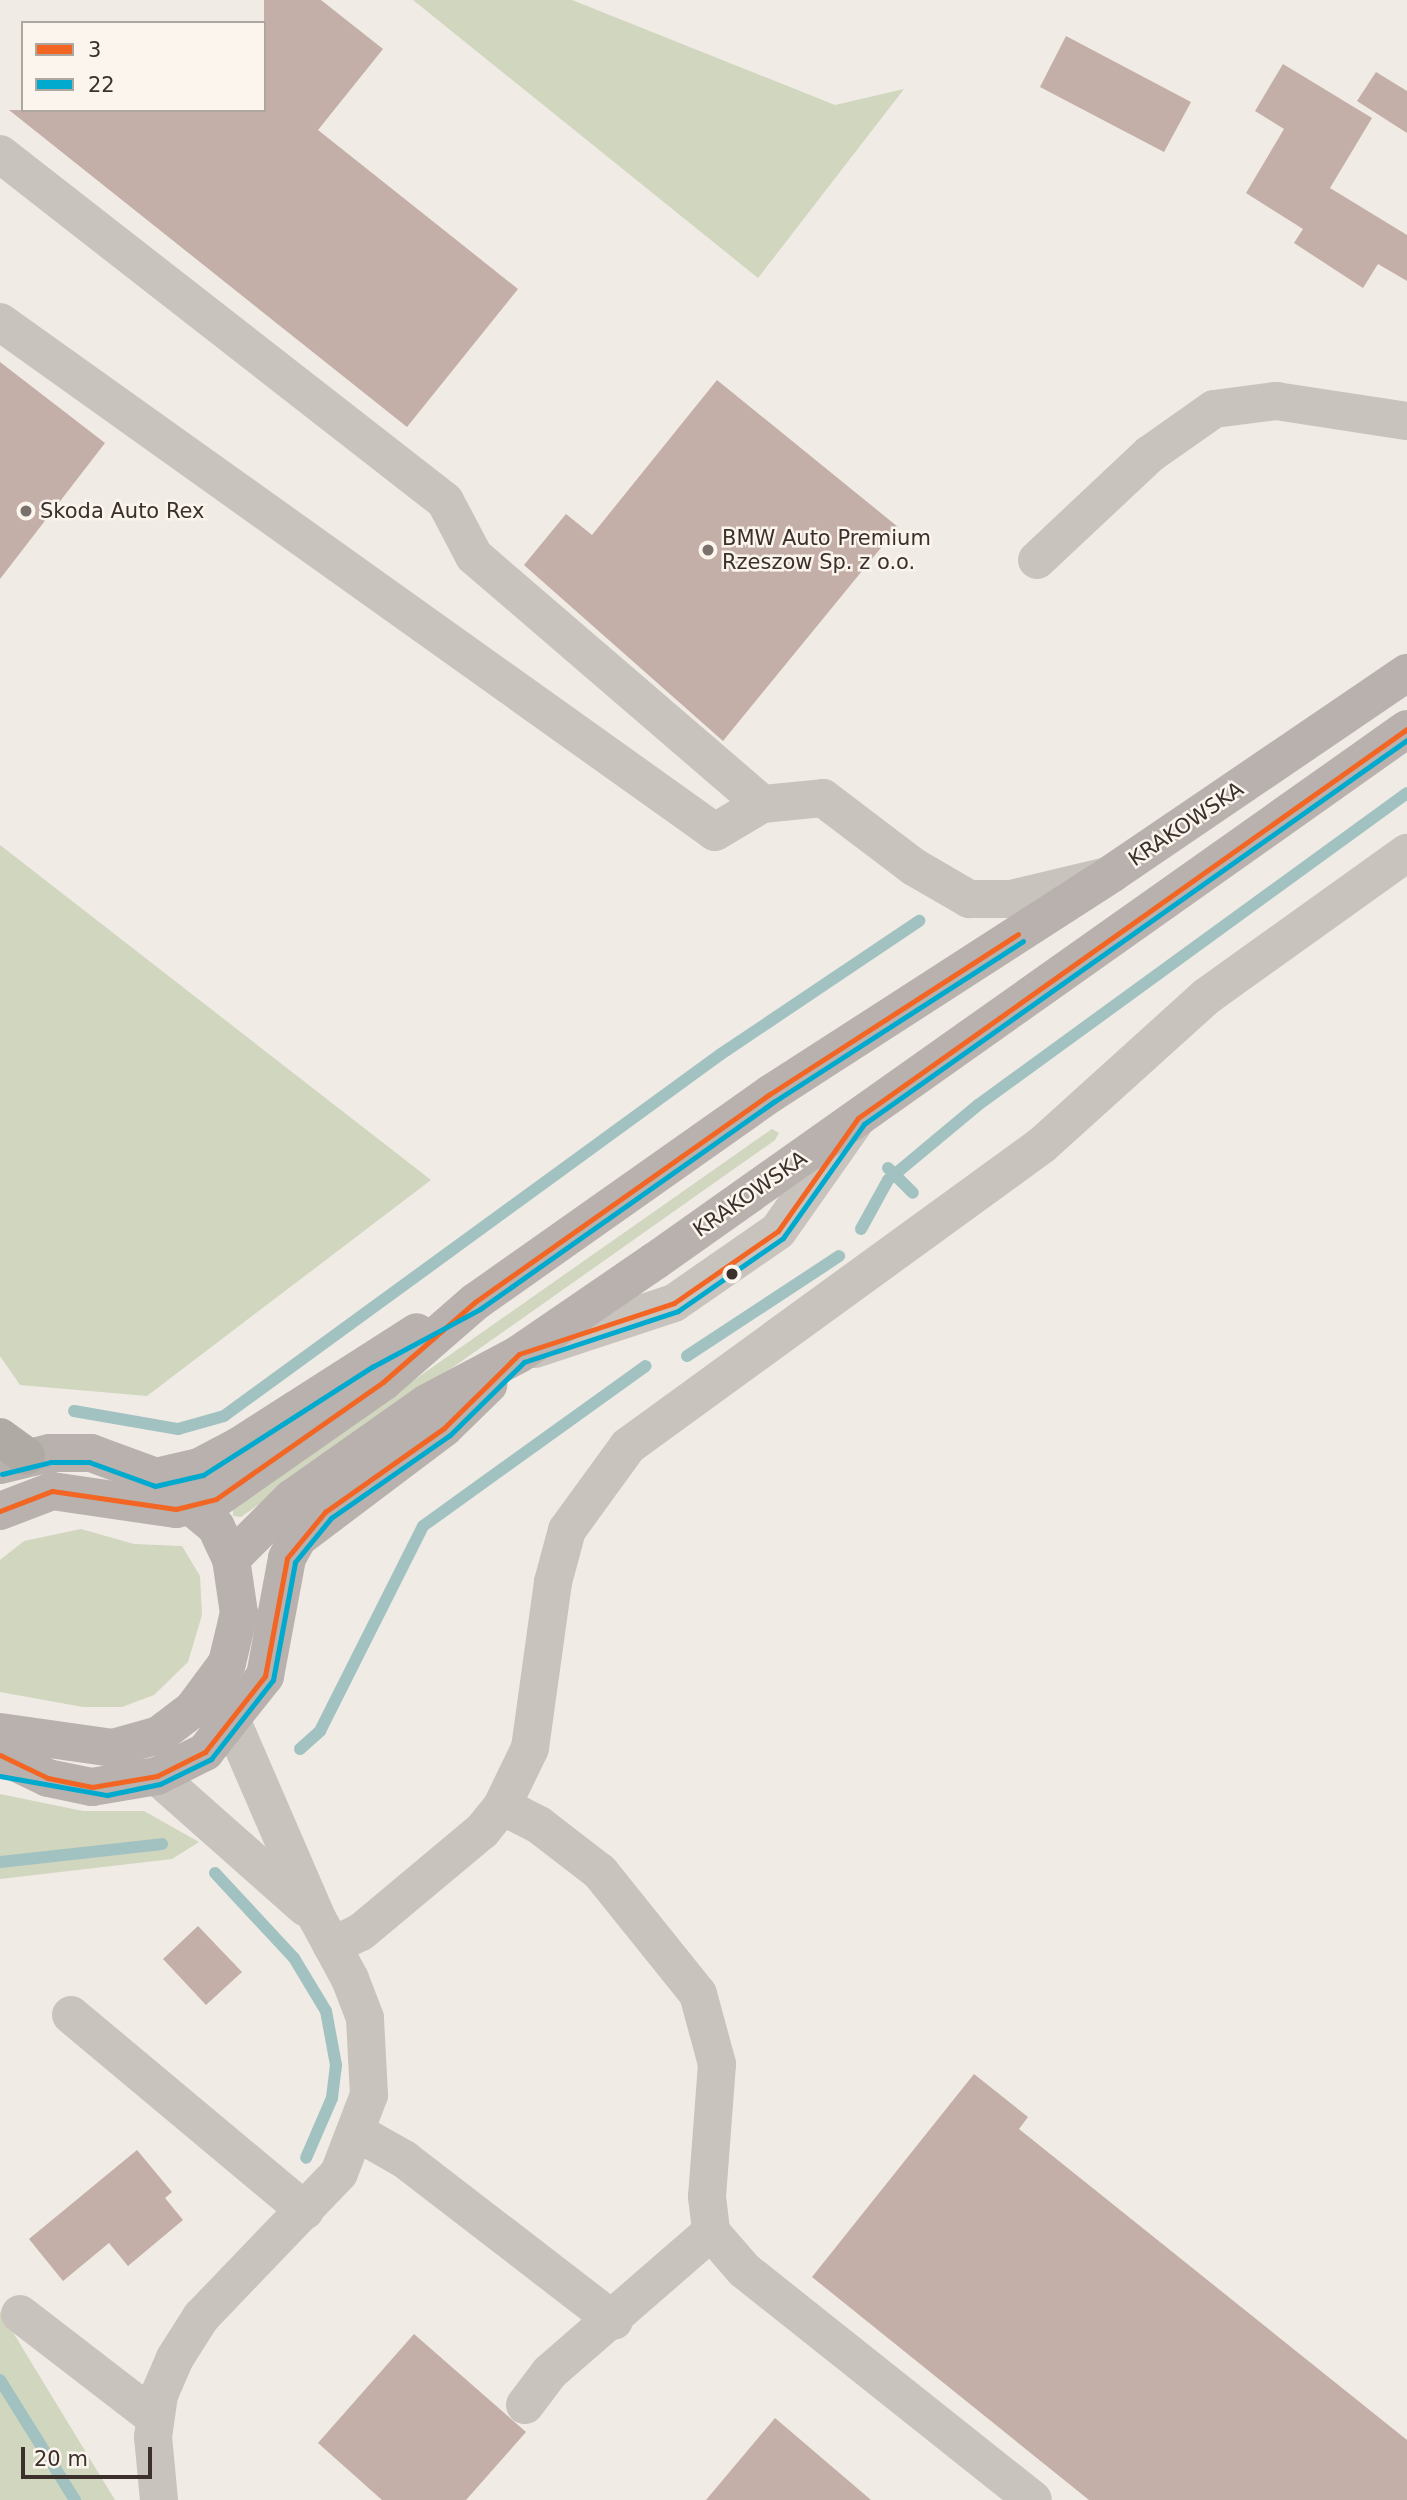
<!DOCTYPE html>
<style>
body{margin:0}
#map{position:relative;width:1407px;height:2500px;overflow:hidden;background:#f0ebe5;font-family:"DejaVu Sans",sans-serif}
div>[style]{position:absolute}
.green>*{inset:0;background:#d1d6bf}
.stream>*{height:12px;margin:-6px;padding:0 6px;transform-origin:6px;border-radius:6px;background:#a1c2c1}
.building>*{inset:0;background:#c3afa7}
.minor>*{height:38px;margin:-19px;padding:0 19px;transform-origin:19px;border-radius:19px;background:#c9c3be}
.major>*{height:38px;margin:-19px;padding:0 19px;transform-origin:19px;border-radius:19px;background:#b8b1ad}
.highway>*{height:38px;margin:-19px;padding:0 19px;transform-origin:19px;border-radius:19px;background:#afaaa4}
.bus-1>*{height:5px;margin:-2.5px;padding:0 2.5px;transform-origin:2.5px;border-radius:2.5px;background:#f26522}
.bus-2>*{height:5px;margin:-2.5px;padding:0 2.5px;transform-origin:2.5px;border-radius:2.5px;background:#00a9ce}
.dots>*{width:19px;height:19px;translate:-50% -50%;box-sizing:border-box;border:4px solid #fbf5ee;border-radius:50%}
span{translate:-50% -50%;white-space:nowrap;text-align:center;line-height:1.15;-webkit-text-stroke:5px #fbf5ee;paint-order:stroke}
.poi-label{font-size:21px;color:#3b302b}
.left{translate:0 -50%;text-align:left}
.street-label{font-size:21px;color:#3b302b}
.legend{position:absolute;left:21px;top:21px;width:245px;height:91px;box-sizing:border-box;background:#fbf5ee;border:2px solid #aea6a0;margin:0;padding:9px 12px;list-style:none;font-size:21px;color:#3b302b}
.legend li{display:flex;align-items:center;gap:14px;height:35px}
.legend b{width:35px;border:2px solid #aea6a0}
.scale{position:absolute;left:21px;top:2447px;width:131px;height:32px;box-sizing:border-box;border:4px solid #3b302b;border-top:0;padding-left:9px;font-size:21px;line-height:24px;white-space:nowrap;color:#3b302b;-webkit-text-stroke:5px #fbf5ee;paint-order:stroke}
</style>
<div id="map">
<div class="green">
<i style="clip-path:polygon(413px 0,572px 0,835px 105px,904px 89px,758px 278px)"></i>
<i style="clip-path:polygon(0 845px,431px 1180px,147px 1396px,20px 1385px,0 1356px)"></i>
<i style="clip-path:polygon(772px 1129px,779px 1133px,775px 1140px,241px 1517px,233px 1516px,233px 1507px)"></i>
<i style="clip-path:polygon(81px 1529px,134px 1544px,182px 1546px,200px 1576px,202px 1615px,188px 1662px,154px 1695px,122px 1707px,83px 1707px,0 1692px,0 1560px,24px 1541px)"></i>
<i style="clip-path:polygon(0 1794px,83px 1811px,144px 1811px,199px 1842px,172px 1859px,0 1879px)"></i>
<i style="clip-path:polygon(0 2311px,115px 2500px,0 2500px)"></i>
</div>
<div class="stream">
<i style="left:888px;top:1168px;width:35px;rotate:45deg"></i>
<i style="left:861px;top:1229px;width:56px;rotate:-61.1deg"></i>
<i style="left:888px;top:1180px;width:117px;rotate:-39.8deg"></i>
<i style="left:978px;top:1105px;width:530px;rotate:-36.03deg"></i>
<i style="left:687px;top:1356px;width:182px;rotate:-33.3deg"></i>
<i style="left:74px;top:1411px;width:106px;rotate:9.8deg"></i>
<i style="left:178px;top:1429px;width:48px;rotate:-15.8deg"></i>
<i style="left:224px;top:1416px;width:615px;rotate:-36.07deg"></i>
<i style="left:721px;top:1054px;width:239px;rotate:-33.9deg"></i>
<i style="left:300px;top:1749px;width:27px;rotate:-42deg"></i>
<i style="left:320px;top:1731px;width:229px;rotate:-63.3deg"></i>
<i style="left:423px;top:1526px;width:274px;rotate:-35.7deg"></i>
<i style="left:0;top:1862px;width:163px;rotate:-6.3deg"></i>
<i style="left:215px;top:1873px;width:116px;rotate:47.1deg"></i>
<i style="left:294px;top:1958px;width:62px;rotate:58.9deg"></i>
<i style="left:326px;top:2011px;width:55px;rotate:79.5deg"></i>
<i style="left:336px;top:2065px;width:33px;rotate:97deg"></i>
<i style="left:332px;top:2098px;width:65px;rotate:113.4deg"></i>
<i style="left:0;top:2380px;width:142px;rotate:58deg"></i>
</div>
<div class="building">
<i style="clip-path:polygon(264px 0,321px 0,383px 49px,318px 130px,518px 289px,407px 427px,9px 110px,264px 110px)"></i>
<i style="clip-path:polygon(1066px 36px,1191px 102px,1164px 152px,1040px 87px)"></i>
<i style="clip-path:polygon(1283px 64px,1372px 118px,1330px 188px,1407px 235px,1407px 281px,1378px 264px,1363px 288px,1294px 243px,1303px 229px,1246px 193px,1284px 129px,1255px 111px)"></i>
<i style="clip-path:polygon(1376px 72px,1407px 91px,1407px 133px,1357px 101px)"></i>
<i style="clip-path:polygon(0 362px,105px 443px,0 579px)"></i>
<i style="clip-path:polygon(717px 380px,898px 527px,723px 741px,524px 565px,566px 514px,592px 535px)"></i>
<i style="clip-path:polygon(198px 1926px,242px 1972px,206px 2005px,163px 1959px)"></i>
<i style="clip-path:polygon(974px 2074px,1028px 2117px,1019px 2129px,1407px 2440px,1407px 2500px,1089px 2500px,812px 2277px)"></i>
<i style="clip-path:polygon(137px 2150px,172px 2192px,165px 2198px,183px 2220px,128px 2266px,109px 2243px,63px 2281px,29px 2239px)"></i>
<i style="clip-path:polygon(414px 2334px,526px 2432px,466px 2500px,382px 2500px,318px 2443px)"></i>
<i style="clip-path:polygon(775px 2418px,871px 2500px,706px 2500px)"></i>
</div>
<div class="minor">
<i style="left:0;top:154px;width:564px;rotate:37.95deg"></i>
<i style="left:445px;top:501px;width:62px;rotate:62.2deg"></i>
<i style="left:474px;top:556px;width:380px;rotate:40.7deg"></i>
<i style="left:762px;top:804px;width:61px;rotate:-5.6deg"></i>
<i style="left:823px;top:798px;width:114px;rotate:37.2deg"></i>
<i style="left:914px;top:867px;width:64px;rotate:30.2deg"></i>
<i style="left:969px;top:899px;width:42px"></i>
<i style="left:1011px;top:899px;width:95px;rotate:-13.4deg"></i>
<i style="left:0;top:322px;width:878px;rotate:35.5deg"></i>
<i style="left:715px;top:832px;width:55px;rotate:-30.8deg"></i>
<i style="left:1037px;top:560px;width:155px;rotate:-43.2deg"></i>
<i style="left:1150px;top:454px;width:78px;rotate:-35.1deg"></i>
<i style="left:1214px;top:409px;width:63px;rotate:-7.4deg"></i>
<i style="left:1276px;top:401px;width:133px;rotate:8.7deg"></i>
<i style="left:535px;top:1349px;width:146px;rotate:-18.3deg"></i>
<i style="left:674px;top:1303px;width:126px;rotate:-34.7deg"></i>
<i style="left:778px;top:1231px;width:132px;rotate:-54.9deg"></i>
<i style="left:157px;top:1776px;width:198px;rotate:41.5deg"></i>
<i style="left:502px;top:1806px;width:42px;rotate:27.2deg"></i>
<i style="left:539px;top:1825px;width:77px;rotate:37.6deg"></i>
<i style="left:600px;top:1872px;width:156px;rotate:51.2deg"></i>
<i style="left:698px;top:1994px;width:73px;rotate:74.8deg"></i>
<i style="left:717px;top:2064px;width:133px;rotate:94.3deg"></i>
<i style="left:707px;top:2197px;width:35px;rotate:83deg"></i>
<i style="left:711px;top:2232px;width:50px;rotate:49deg"></i>
<i style="left:744px;top:2270px;width:369px;rotate:38.5deg"></i>
<i style="left:332px;top:1946px;width:32px;rotate:-26deg"></i>
<i style="left:361px;top:1932px;width:158px;rotate:-39.9deg"></i>
<i style="left:482px;top:1831px;width:32px;rotate:-51deg"></i>
<i style="left:502px;top:1806px;width:64px;rotate:-64.2deg"></i>
<i style="left:530px;top:1748px;width:168px;rotate:-82.1deg"></i>
<i style="left:553px;top:1582px;width:54px;rotate:-74.9deg"></i>
<i style="left:567px;top:1530px;width:104px;rotate:-54deg"></i>
<i style="left:628px;top:1446px;width:512px;rotate:-36.02deg"></i>
<i style="left:1042px;top:1145px;width:222px;rotate:-42.1deg"></i>
<i style="left:1207px;top:996px;width:246px;rotate:-35.6deg"></i>
<i style="left:71px;top:2015px;width:305px;rotate:39.9deg"></i>
<i style="left:358px;top:2133px;width:53px;rotate:29.5deg"></i>
<i style="left:404px;top:2159px;width:265px;rotate:37.6deg"></i>
<i style="left:20px;top:2314px;width:170px;rotate:37.6deg"></i>
<i style="left:525px;top:2405px;width:41px;rotate:-52.9deg"></i>
<i style="left:550px;top:2372px;width:213px;rotate:-41deg"></i>
<i style="left:159px;top:2500px;width:63px;rotate:-95.4deg"></i>
<i style="left:153px;top:2437px;width:42px;rotate:-81.9deg"></i>
<i style="left:159px;top:2395px;width:40px;rotate:-66.6deg"></i>
<i style="left:175px;top:2358px;width:49px;rotate:-57.6deg"></i>
<i style="left:201px;top:2317px;width:199px;rotate:-46.2deg"></i>
<i style="left:339px;top:2173px;width:84px;rotate:-69deg"></i>
<i style="left:369px;top:2095px;width:77px;rotate:-93deg"></i>
<i style="left:365px;top:2018px;width:42px;rotate:-111deg"></i>
<i style="left:350px;top:1979px;width:69px;rotate:-118.4deg"></i>
<i style="left:317px;top:1918px;width:246px;rotate:-113.4deg"></i>
</div>
<div class="major">
<i style="left:0;top:1465px;width:51px;rotate:-13.5deg"></i>
<i style="left:50px;top:1453px;width:41px"></i>
<i style="left:91px;top:1453px;width:69px;rotate:20.3deg"></i>
<i style="left:156px;top:1477px;width:78px;rotate:39.8deg"></i>
<i style="left:216px;top:1527px;width:35px;rotate:65deg"></i>
<i style="left:231px;top:1559px;width:55px;rotate:81.6deg"></i>
<i style="left:239px;top:1613px;width:51px;rotate:103.5deg"></i>
<i style="left:227px;top:1663px;width:57px;rotate:126.5deg"></i>
<i style="left:193px;top:1709px;width:43px;rotate:142.6deg"></i>
<i style="left:159px;top:1735px;width:48px;rotate:164.2deg"></i>
<i style="left:113px;top:1748px;width:114px;rotate:-171.9deg"></i>
<i style="left:156px;top:1477px;width:44px;rotate:-13.1deg"></i>
<i style="left:199px;top:1467px;width:45px;rotate:-27.7deg"></i>
<i style="left:239px;top:1446px;width:211px;rotate:-32.6deg"></i>
<i style="left:0;top:1511px;width:56px;rotate:-21deg"></i>
<i style="left:52px;top:1491px;width:125px;rotate:8.3deg"></i>
<i style="left:176px;top:1509px;width:41px;rotate:-14deg"></i>
<i style="left:216px;top:1499px;width:204px;rotate:-35deg"></i>
<i style="left:383px;top:1382px;width:122px;rotate:-41deg"></i>
<i style="left:475px;top:1302px;width:361px;rotate:-35.2deg"></i>
<i style="left:770px;top:1094px;width:406px;rotate:-32.8deg"></i>
<i style="left:1111px;top:874px;width:358px;rotate:-34.2deg"></i>
<i style="left:231px;top:1559px;width:85px;rotate:-45deg"></i>
<i style="left:291px;top:1499px;width:166px;rotate:-35.2deg"></i>
<i style="left:427px;top:1403px;width:104px;rotate:-28deg"></i>
<i style="left:519px;top:1354px;width:165px;rotate:-34.4deg"></i>
<i style="left:655px;top:1261px;width:921px;rotate:-35.28deg"></i>
<i style="left:0;top:1755px;width:53px;rotate:25.6deg"></i>
<i style="left:48px;top:1778px;width:45px;rotate:11.6deg"></i>
<i style="left:92px;top:1787px;width:66px;rotate:-9.6deg"></i>
<i style="left:157px;top:1776px;width:54px;rotate:-26.6deg"></i>
<i style="left:205px;top:1752px;width:97px;rotate:-51.7deg"></i>
<i style="left:265px;top:1676px;width:120px;rotate:-79.4deg"></i>
<i style="left:287px;top:1558px;width:23px;rotate:-61deg"></i>
<i style="left:298px;top:1538px;width:183px;rotate:-37deg"></i>
<i style="left:444px;top:1428px;width:62px;rotate:-44.3deg"></i>
</div>
<div class="highway">
<i style="left:0;top:1437px;width:32px;rotate:36deg"></i>
</div>
<div class="bus-1">
<i style="left:0;top:1511px;width:56px;rotate:-21deg"></i>
<i style="left:52px;top:1491px;width:125px;rotate:8.3deg"></i>
<i style="left:176px;top:1509px;width:41px;rotate:-14deg"></i>
<i style="left:216px;top:1499px;width:204px;rotate:-35deg"></i>
<i style="left:383px;top:1382px;width:122px;rotate:-41deg"></i>
<i style="left:475px;top:1302px;width:361px;rotate:-35.2deg"></i>
<i style="left:770px;top:1094px;width:295px;rotate:-32.8deg"></i>
<i style="left:0;top:1755px;width:53px;rotate:25.6deg"></i>
<i style="left:48px;top:1778px;width:45px;rotate:11.6deg"></i>
<i style="left:92px;top:1787px;width:66px;rotate:-9.6deg"></i>
<i style="left:157px;top:1776px;width:54px;rotate:-26.6deg"></i>
<i style="left:205px;top:1752px;width:97px;rotate:-51.7deg"></i>
<i style="left:265px;top:1676px;width:120px;rotate:-79.4deg"></i>
<i style="left:287px;top:1558px;width:60px;rotate:-50.4deg"></i>
<i style="left:325px;top:1512px;width:146px;rotate:-35.2deg"></i>
<i style="left:444px;top:1428px;width:105px;rotate:-44.6deg"></i>
<i style="left:519px;top:1354px;width:163px;rotate:-18.2deg"></i>
<i style="left:674px;top:1303px;width:126px;rotate:-34.7deg"></i>
<i style="left:778px;top:1231px;width:138px;rotate:-54.7deg"></i>
<i style="left:858px;top:1118px;width:673px;rotate:-35.32deg"></i>
</div>
<div class="bus-2">
<i style="left:2px;top:1474px;width:50px;rotate:-13.8deg"></i>
<i style="left:51px;top:1462px;width:38px"></i>
<i style="left:89px;top:1462px;width:70px;rotate:20deg"></i>
<i style="left:155px;top:1486px;width:49px;rotate:-12.9deg"></i>
<i style="left:203px;top:1475px;width:201px;rotate:-32.6deg"></i>
<i style="left:372px;top:1367px;width:123px;rotate:-28.2deg"></i>
<i style="left:480px;top:1309px;width:361px;rotate:-35.2deg"></i>
<i style="left:775px;top:1101px;width:295px;rotate:-32.8deg"></i>
<i style="left:0;top:1776px;width:109px;rotate:10.1deg"></i>
<i style="left:107px;top:1795px;width:54px;rotate:-11.7deg"></i>
<i style="left:160px;top:1784px;width:57px;rotate:-26.1deg"></i>
<i style="left:211px;top:1759px;width:100px;rotate:-51.9deg"></i>
<i style="left:273px;top:1680px;width:120px;rotate:-79.4deg"></i>
<i style="left:295px;top:1562px;width:57px;rotate:-50.7deg"></i>
<i style="left:331px;top:1518px;width:145px;rotate:-34.9deg"></i>
<i style="left:450px;top:1435px;width:104px;rotate:-44.6deg"></i>
<i style="left:524px;top:1362px;width:162px;rotate:-18.3deg"></i>
<i style="left:678px;top:1311px;width:128px;rotate:-34.8deg"></i>
<i style="left:783px;top:1238px;width:140px;rotate:-54.6deg"></i>
<i style="left:864px;top:1124px;width:665px;rotate:-35.27deg"></i>
</div>
<div class="dots">
<i style="left:26px;top:511px;background:#7a716c"></i>
<i style="left:708px;top:550px;background:#7a716c"></i>
<i style="left:732px;top:1274px;background:#3b302b"></i>
</div>
<div class="poi-label">
<span class="left" style="left:40px;top:511px">Skoda Auto Rex</span>
<span class="left" style="left:722px;top:550px">BMW Auto Premium<br>Rzeszow Sp. z o.o.</span>
</div>
<div class="street-label">
<span style="left:1186px;top:824px;rotate:-34deg">KRAKOWSKA</span>
<span style="left:750px;top:1194px;rotate:-35deg">KRAKOWSKA</span>
</div>
<ul class="legend">
<li><b style="height:9px;background:#f26522"></b>3</li>
<li><b style="height:9px;background:#00a9ce"></b>22</li>
</ul>
<div class="scale">20 m</div>
</div>
